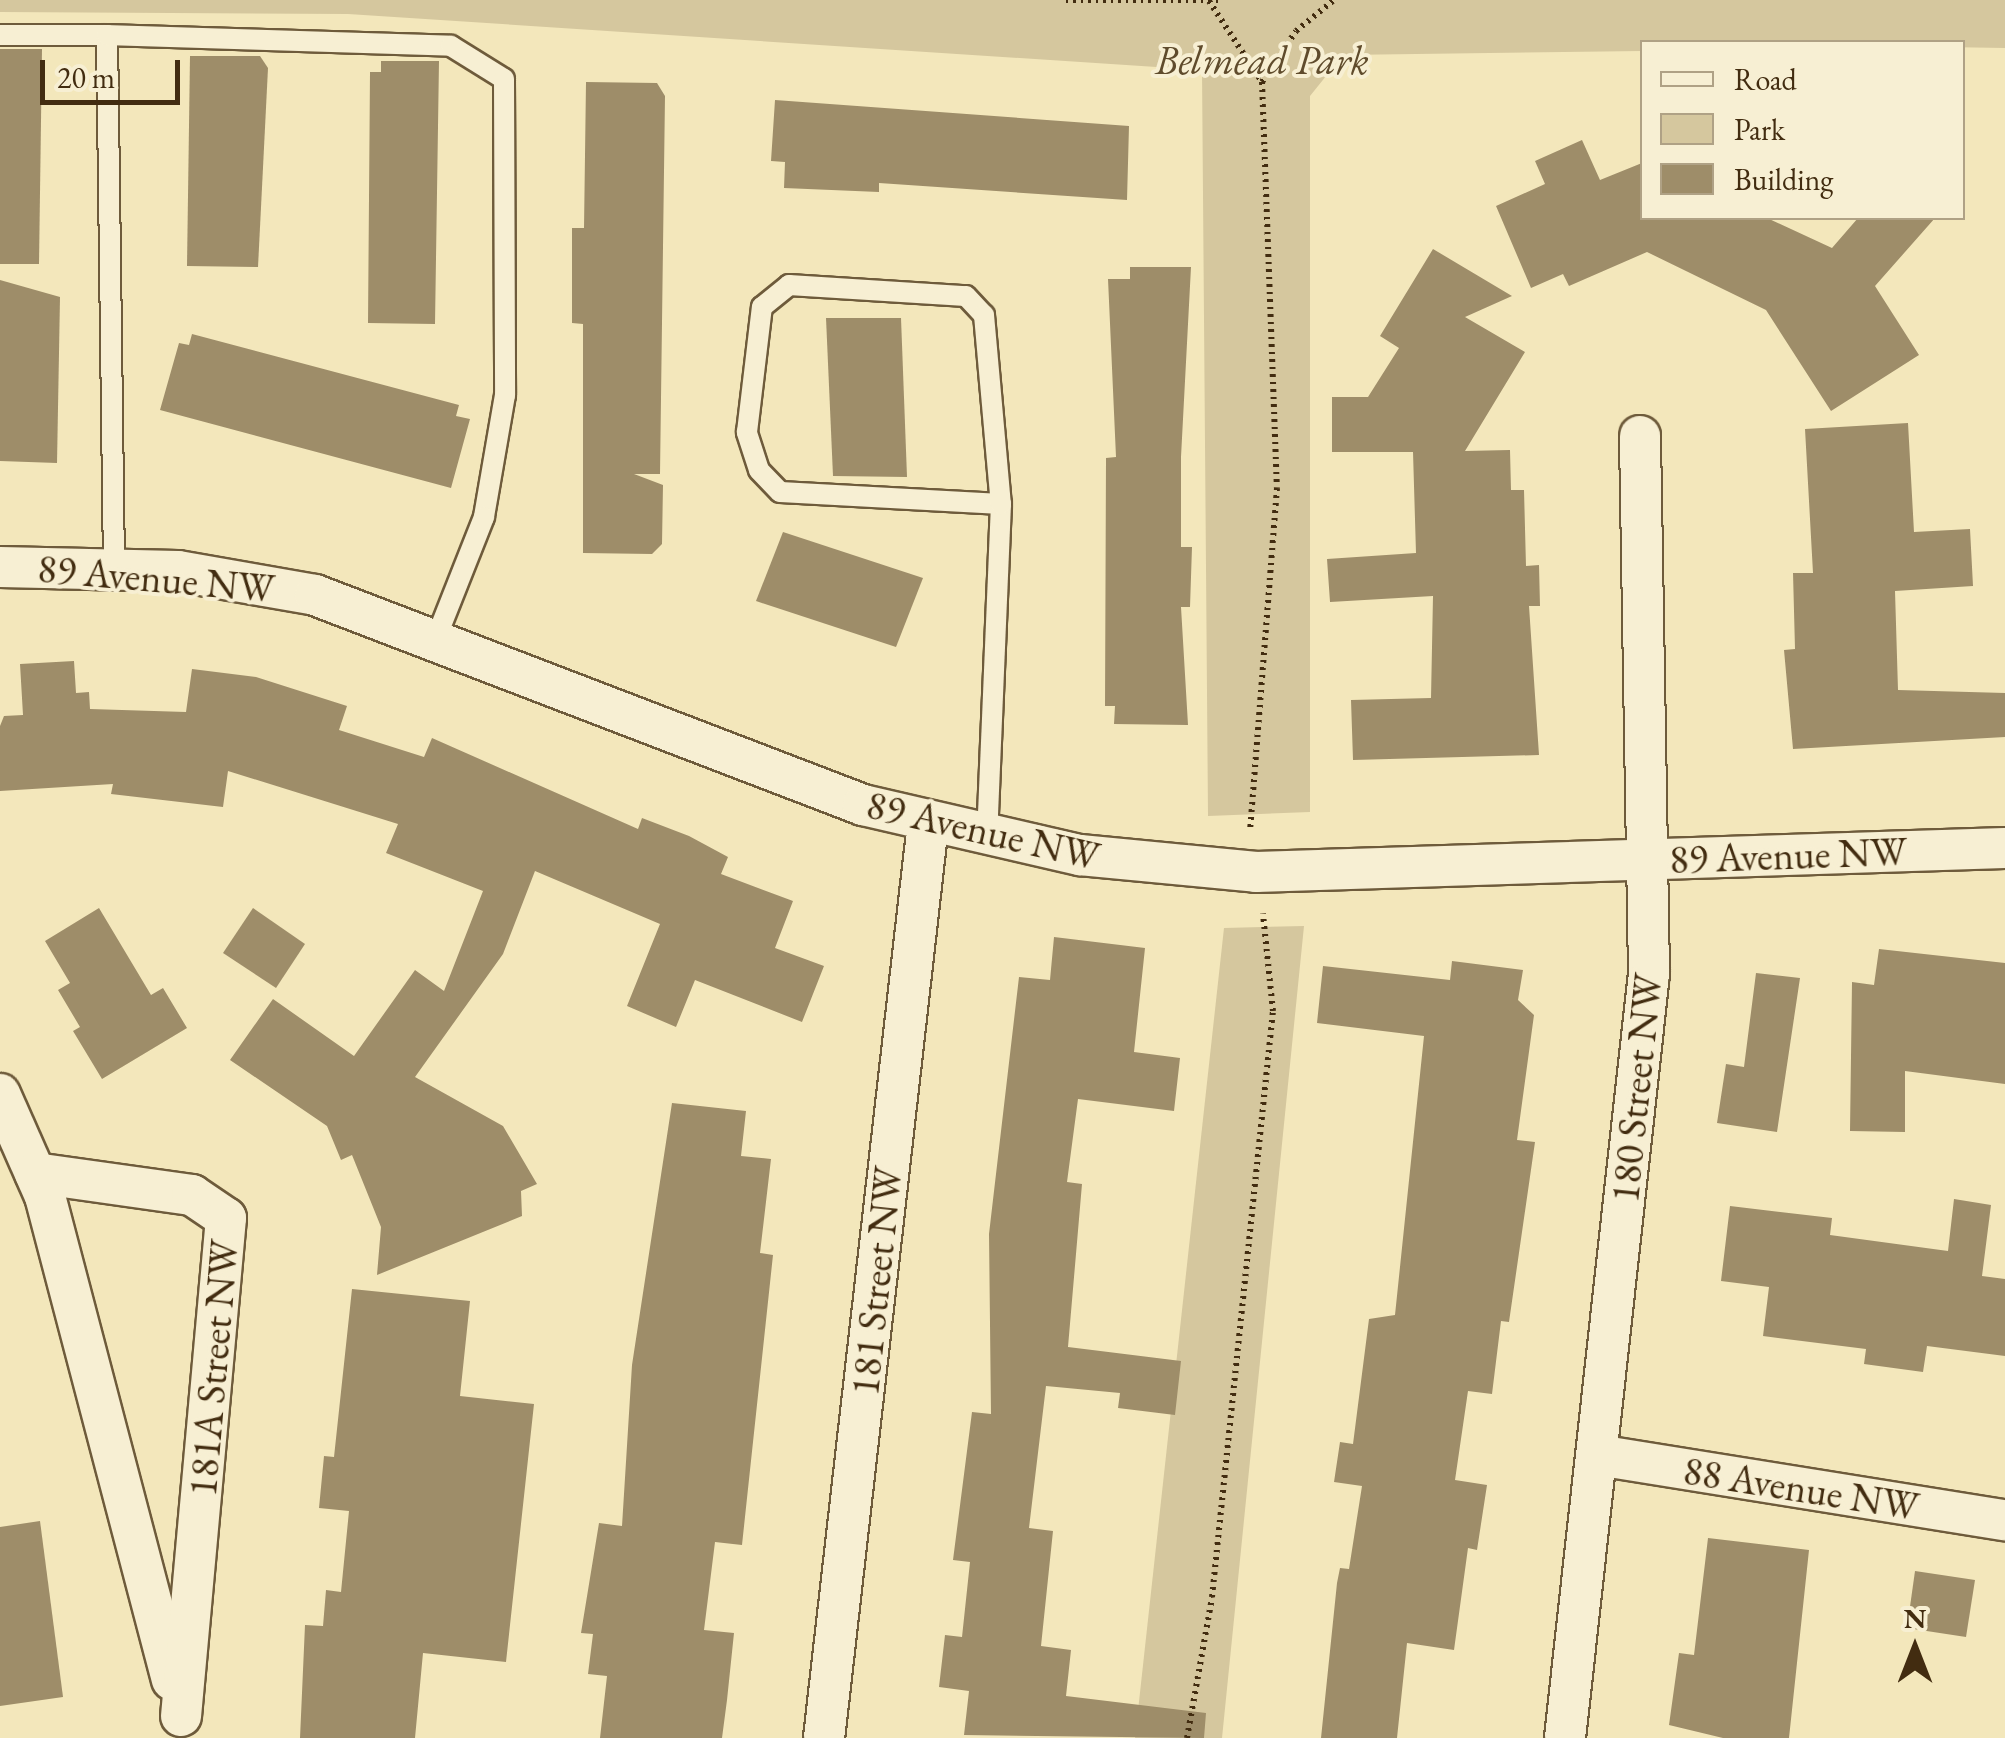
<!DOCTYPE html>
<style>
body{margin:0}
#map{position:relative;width:2005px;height:1738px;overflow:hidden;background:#f3e7bb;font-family:"EB Garamond",serif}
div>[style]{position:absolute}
.green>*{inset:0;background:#d5c79e}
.building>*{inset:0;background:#9e8d69}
.path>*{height:6px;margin-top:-3px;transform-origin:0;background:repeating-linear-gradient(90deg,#422c10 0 2.5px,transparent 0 7.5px)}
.roads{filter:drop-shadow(2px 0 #6e5b3b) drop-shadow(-2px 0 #6e5b3b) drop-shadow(0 2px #6e5b3b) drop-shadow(0 -2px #6e5b3b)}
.service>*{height:20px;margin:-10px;padding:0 10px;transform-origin:10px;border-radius:10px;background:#f7efd3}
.minor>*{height:40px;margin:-20px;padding:0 20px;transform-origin:20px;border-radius:20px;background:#f7efd3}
span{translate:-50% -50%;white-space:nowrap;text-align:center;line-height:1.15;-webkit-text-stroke:8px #f7efd3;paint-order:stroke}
.park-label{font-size:40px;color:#5f4b2c;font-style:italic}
.street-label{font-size:40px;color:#422c10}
.legend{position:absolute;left:1640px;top:40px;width:325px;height:180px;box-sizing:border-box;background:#f7efd3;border:2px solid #afa185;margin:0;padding:12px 18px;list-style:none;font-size:30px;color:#422c10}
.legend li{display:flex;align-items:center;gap:20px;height:50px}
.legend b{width:50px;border:2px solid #afa185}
.north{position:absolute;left:1865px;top:1598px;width:100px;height:100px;-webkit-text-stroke:8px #f7efd3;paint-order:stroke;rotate:0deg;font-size:28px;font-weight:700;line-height:40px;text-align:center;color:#422c10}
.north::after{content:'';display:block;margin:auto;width:35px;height:45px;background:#422c10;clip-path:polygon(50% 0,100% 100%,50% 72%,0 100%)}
.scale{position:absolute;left:40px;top:60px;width:140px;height:45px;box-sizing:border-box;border:5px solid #422c10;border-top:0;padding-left:12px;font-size:30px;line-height:35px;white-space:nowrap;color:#422c10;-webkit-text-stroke:8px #f7efd3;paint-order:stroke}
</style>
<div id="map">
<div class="green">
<i style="clip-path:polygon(0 0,2005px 0,2005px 48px,1642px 42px,1642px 51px,1343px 55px,1310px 96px,1310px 812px,1208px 816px,1202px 70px,348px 14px,0 12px)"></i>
<i style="clip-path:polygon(1304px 926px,1222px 1738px,1135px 1738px,1224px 928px)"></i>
</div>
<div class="building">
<i style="clip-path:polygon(0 49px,42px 49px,39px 264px,0 264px)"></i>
<i style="clip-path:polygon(190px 56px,260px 56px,268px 68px,258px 267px,187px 266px)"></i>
<i style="clip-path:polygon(381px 61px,439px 61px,435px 324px,368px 323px,370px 72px,381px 72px)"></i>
<i style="clip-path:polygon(586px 82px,657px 83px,665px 96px,660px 474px,634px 474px,663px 485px,662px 544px,652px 554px,583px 553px,583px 324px,572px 323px,572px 228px,584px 228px)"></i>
<i style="clip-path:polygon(775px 100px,1129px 126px,1127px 200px,879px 183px,879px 192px,784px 188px,785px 162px,771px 161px)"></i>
<i style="clip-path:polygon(1582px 140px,1600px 180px,1642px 163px,1642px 218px,1767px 218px,1832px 248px,1858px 218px,1935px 218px,1875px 286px,1919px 355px,1831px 411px,1766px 310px,1647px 252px,1569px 286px,1563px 274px,1531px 288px,1496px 206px,1545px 184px,1535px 161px)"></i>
<i style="clip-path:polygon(1433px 249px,1512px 296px,1465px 317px,1525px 352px,1465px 451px,1510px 450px,1511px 490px,1524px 490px,1526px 566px,1539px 565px,1540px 606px,1529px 606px,1539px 755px,1353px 760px,1351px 700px,1431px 698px,1433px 596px,1330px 602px,1327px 559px,1416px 553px,1413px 452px,1332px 452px,1332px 397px,1368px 397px,1399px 348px,1380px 336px)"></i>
<i style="clip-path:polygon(1130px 267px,1191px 267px,1181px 457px,1181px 547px,1192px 547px,1190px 607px,1181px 607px,1188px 725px,1114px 724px,1115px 706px,1105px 706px,1106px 458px,1116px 457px,1108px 279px,1130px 279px)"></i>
<i style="clip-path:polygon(0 280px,60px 297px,57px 463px,0 461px)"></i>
<i style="clip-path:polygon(826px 318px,901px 318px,907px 477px,833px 476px)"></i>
<i style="clip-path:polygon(192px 334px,459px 405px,456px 416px,470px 419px,451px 488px,160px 410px,179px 343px,189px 345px)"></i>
<i style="clip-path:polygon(1908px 423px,1914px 532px,1970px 529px,1973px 586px,1895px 591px,1898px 690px,2005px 693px,2005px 737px,1793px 749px,1784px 650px,1795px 649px,1793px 573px,1813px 573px,1805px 429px)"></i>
<i style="clip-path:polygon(783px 532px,923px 578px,896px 647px,756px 601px)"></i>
<i style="clip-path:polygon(74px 661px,76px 693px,89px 692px,90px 709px,186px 712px,192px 669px,256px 677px,347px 706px,339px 730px,424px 757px,432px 738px,638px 829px,642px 818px,689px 836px,728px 857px,721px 874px,793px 901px,775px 948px,824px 966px,802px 1022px,695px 980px,676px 1027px,627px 1006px,660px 924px,535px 871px,503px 954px,415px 1077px,503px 1126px,537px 1184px,521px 1191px,522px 1216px,377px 1275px,381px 1227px,352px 1155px,341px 1160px,327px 1126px,230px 1060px,273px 999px,354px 1056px,415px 970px,444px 991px,483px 891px,386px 853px,398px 824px,228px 771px,223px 807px,111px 794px,113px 784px,0 791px,0 726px,4px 716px,23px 715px,20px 664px)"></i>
<i style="clip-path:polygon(99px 908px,151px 995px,163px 988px,187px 1028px,102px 1079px,73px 1031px,80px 1027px,58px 990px,70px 983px,45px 941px)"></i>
<i style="clip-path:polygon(253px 908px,305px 944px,276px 988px,223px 953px)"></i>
<i style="clip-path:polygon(1054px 937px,1145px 948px,1134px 1052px,1180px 1058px,1174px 1111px,1078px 1099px,1067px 1182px,1082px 1184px,1068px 1347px,1181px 1361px,1175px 1415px,1118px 1408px,1120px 1393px,1046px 1386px,1029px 1528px,1053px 1531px,1041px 1646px,1071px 1650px,1066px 1696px,1206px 1713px,1204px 1738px,964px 1735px,969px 1691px,939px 1687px,945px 1635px,962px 1637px,970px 1562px,953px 1560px,972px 1412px,991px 1414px,989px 1234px,1019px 977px,1050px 980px)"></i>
<i style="clip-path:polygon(1879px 949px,2005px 963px,2005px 1084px,1905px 1071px,1905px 1132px,1850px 1131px,1852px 982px,1874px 985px)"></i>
<i style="clip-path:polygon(1452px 961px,1523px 970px,1518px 1000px,1534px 1015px,1517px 1140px,1535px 1142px,1509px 1322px,1501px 1321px,1492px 1394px,1468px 1391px,1455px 1480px,1487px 1485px,1477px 1550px,1468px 1548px,1454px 1650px,1407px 1643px,1397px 1738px,1321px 1738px,1337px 1583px,1340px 1568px,1349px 1569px,1362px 1486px,1334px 1482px,1340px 1442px,1353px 1444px,1369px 1319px,1395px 1315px,1424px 1036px,1317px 1023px,1323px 966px,1450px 980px)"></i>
<i style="clip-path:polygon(1756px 973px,1800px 978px,1777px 1132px,1717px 1123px,1726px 1064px,1744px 1067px)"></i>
<i style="clip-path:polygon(672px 1103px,746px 1111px,741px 1156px,771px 1159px,760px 1253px,773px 1255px,742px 1545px,715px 1542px,704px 1630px,734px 1633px,727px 1700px,722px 1738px,600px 1738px,607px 1676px,588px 1674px,593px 1634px,581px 1633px,599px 1523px,622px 1526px,632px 1365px)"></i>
<i style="clip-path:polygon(1954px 1199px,1991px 1205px,1982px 1276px,2005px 1279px,2005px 1356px,1927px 1346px,1923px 1372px,1864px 1364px,1866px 1349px,1763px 1336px,1769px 1287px,1721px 1281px,1730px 1206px,1832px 1218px,1830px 1235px,1948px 1251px)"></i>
<i style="clip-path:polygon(352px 1289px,470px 1301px,460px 1396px,534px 1404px,506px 1662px,423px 1653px,415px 1738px,300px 1738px,305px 1625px,323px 1626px,326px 1590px,341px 1592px,349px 1511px,319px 1508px,324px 1456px,334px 1457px)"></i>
<i style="clip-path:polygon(40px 1521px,63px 1697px,0 1706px,0 1527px)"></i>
<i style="clip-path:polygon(1708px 1538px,1809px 1550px,1789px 1738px,1723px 1738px,1669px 1725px,1679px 1653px,1694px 1655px)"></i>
<i style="clip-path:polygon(1915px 1571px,1975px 1580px,1966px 1637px,1907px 1628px)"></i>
</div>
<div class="path">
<i style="left:1066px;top:0;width:153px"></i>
<i style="left:1209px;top:1px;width:97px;rotate:56.8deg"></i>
<i style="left:1262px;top:82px;width:406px;rotate:87.9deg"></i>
<i style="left:1277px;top:488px;width:341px;rotate:94.5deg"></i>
<i style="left:1262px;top:82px;width:61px;rotate:-56.3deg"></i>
<i style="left:1296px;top:31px;width:49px;rotate:-39.2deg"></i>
<i style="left:1187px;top:1738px;width:143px;rotate:-79.9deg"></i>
<i style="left:1212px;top:1597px;width:589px;rotate:-84.06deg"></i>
<i style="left:1273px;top:1011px;width:98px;rotate:-95.9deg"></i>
</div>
<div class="roads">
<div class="service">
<i style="left:0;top:35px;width:107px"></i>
<i style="left:114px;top:567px;width:532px;rotate:-90.75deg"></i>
<i style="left:107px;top:35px;width:344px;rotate:1.8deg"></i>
<i style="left:451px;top:46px;width:62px;rotate:31.9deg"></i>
<i style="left:504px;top:79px;width:316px;rotate:89.8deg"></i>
<i style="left:505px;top:395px;width:124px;rotate:99.8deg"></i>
<i style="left:484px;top:517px;width:128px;rotate:111.6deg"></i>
<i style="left:987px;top:838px;width:334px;rotate:-87.6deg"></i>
<i style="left:1001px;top:504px;width:221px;rotate:-176.9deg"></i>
<i style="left:780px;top:492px;width:30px;rotate:-134deg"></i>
<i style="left:759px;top:470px;width:40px;rotate:-108deg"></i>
<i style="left:747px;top:432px;width:126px;rotate:-83.2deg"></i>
<i style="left:762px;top:307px;width:35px;rotate:-39deg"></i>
<i style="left:789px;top:285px;width:177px;rotate:3.6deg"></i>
<i style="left:966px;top:296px;width:26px;rotate:47deg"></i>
<i style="left:984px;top:315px;width:190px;rotate:84.9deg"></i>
</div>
<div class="minor">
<i style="left:0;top:567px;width:178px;rotate:1.3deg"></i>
<i style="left:178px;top:571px;width:139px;rotate:9.9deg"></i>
<i style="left:315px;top:595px;width:587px;rotate:20.97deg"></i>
<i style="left:863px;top:805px;width:223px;rotate:13deg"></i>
<i style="left:1080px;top:855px;width:177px;rotate:5.5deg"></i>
<i style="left:1256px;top:872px;width:749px;rotate:-1.84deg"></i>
<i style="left:0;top:1094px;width:111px;rotate:66.2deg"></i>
<i style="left:45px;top:1196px;width:500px;rotate:75.3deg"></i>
<i style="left:35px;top:1173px;width:159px;rotate:8deg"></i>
<i style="left:192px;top:1195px;width:41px;rotate:34.1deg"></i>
<i style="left:226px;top:1218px;width:500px;rotate:95.16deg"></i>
<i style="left:1597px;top:1455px;width:413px;rotate:9.1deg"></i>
<i style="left:824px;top:1738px;width:920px;rotate:-83.51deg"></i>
<i style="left:1565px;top:1738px;width:769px;rotate:-83.73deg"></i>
<i style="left:1649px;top:974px;width:538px;rotate:-90.96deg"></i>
</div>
</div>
<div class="park-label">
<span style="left:1262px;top:60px">Belmead Park</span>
</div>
<div class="street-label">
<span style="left:156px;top:578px;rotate:5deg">89 Avenue NW</span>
<span style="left:983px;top:830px;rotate:13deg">89 Avenue NW</span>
<span style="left:1788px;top:855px;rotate:-2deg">89 Avenue NW</span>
<span style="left:1636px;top:1088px;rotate:-84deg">180 Street NW</span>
<span style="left:876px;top:1281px;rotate:-84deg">181 Street NW</span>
<span style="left:213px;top:1368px;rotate:-85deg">181A Street NW</span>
<span style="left:1801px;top:1488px;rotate:9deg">88 Avenue NW</span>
</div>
<ul class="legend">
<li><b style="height:12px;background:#f7efd3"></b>Road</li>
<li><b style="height:28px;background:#d5c79e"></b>Park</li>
<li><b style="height:28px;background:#9e8d69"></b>Building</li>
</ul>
<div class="north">N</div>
<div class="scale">20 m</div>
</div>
